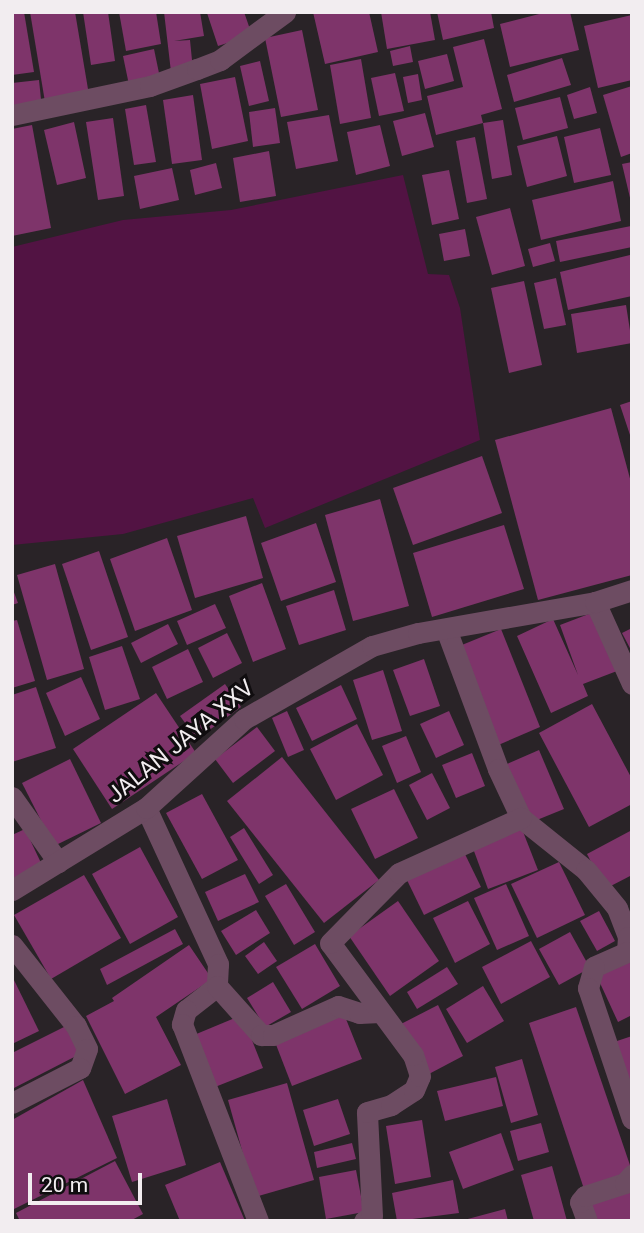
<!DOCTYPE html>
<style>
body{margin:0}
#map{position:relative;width:644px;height:1233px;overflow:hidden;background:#292327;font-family:Roboto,sans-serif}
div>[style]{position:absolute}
.green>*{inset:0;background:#521343}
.building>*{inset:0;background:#7e346a}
.service>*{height:21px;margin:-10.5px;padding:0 10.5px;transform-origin:10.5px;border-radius:10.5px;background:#6d4c62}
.minor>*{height:21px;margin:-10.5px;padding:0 10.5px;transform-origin:10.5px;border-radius:10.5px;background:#6d4c62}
span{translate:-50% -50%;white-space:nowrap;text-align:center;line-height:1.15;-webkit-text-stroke:6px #100d0f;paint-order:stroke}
.street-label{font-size:23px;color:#f2edf0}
.frame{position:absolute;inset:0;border:14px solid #f2edf0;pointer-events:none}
.scale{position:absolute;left:28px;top:1173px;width:114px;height:32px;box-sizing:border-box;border:4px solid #f2edf0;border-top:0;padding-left:9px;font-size:21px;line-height:24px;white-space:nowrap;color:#f2edf0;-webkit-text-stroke:5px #100d0f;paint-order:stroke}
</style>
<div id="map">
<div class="green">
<i style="clip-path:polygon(403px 175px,428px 274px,449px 275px,460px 308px,480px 440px,265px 528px,253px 498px,123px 534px,12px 545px,12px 247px,123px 220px,231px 210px)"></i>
</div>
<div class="building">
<i style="clip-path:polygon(12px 12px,24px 12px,34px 72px,12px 75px)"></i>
<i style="clip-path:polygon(30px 12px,75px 12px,89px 95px,45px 102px)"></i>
<i style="clip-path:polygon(83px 12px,108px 12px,115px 61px,91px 65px)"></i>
<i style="clip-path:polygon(119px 12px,156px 12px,161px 44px,126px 51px)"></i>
<i style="clip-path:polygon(164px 12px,200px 12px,204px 36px,174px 41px,190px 40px,193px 70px,171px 72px)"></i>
<i style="clip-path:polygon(244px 12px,252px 35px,218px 46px,207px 13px)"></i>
<i style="clip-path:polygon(313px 12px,369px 12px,378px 52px,325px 64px)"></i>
<i style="clip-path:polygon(381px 12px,430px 12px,435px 40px,387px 49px)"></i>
<i style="clip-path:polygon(437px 12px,491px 12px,494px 28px,443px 40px)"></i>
<i style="clip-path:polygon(547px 12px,570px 12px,579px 50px,510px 67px,500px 24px)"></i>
<i style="clip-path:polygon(632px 15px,632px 80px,598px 88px,584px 26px)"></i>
<i style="clip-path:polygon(302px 30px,318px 110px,281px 117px,265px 38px)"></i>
<i style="clip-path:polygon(484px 39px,502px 109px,481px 115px,483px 123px,436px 135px,427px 96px,463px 87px,453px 47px)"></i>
<i style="clip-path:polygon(410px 46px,413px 62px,393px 66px,390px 51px)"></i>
<i style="clip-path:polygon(154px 49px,160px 78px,129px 85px,123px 56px)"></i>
<i style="clip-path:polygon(447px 54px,454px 81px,425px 89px,418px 61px)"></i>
<i style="clip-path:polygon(562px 58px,571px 85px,514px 102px,507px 75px)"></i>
<i style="clip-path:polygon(361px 59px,371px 118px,340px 124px,330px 65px)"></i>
<i style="clip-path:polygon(260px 61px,269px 101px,249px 106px,240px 66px)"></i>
<i style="clip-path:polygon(395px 73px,404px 111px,379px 116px,371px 78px)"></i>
<i style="clip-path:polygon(418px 74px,422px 100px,408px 103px,403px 77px)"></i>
<i style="clip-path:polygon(235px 77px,248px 141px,212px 149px,200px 84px)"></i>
<i style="clip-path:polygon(39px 80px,42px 109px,12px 112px,12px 83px)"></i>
<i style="clip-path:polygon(632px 86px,632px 153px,621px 157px,603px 95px)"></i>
<i style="clip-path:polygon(590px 87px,597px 113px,574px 119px,567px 95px)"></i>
<i style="clip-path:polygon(193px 95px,202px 160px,172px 164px,163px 100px)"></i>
<i style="clip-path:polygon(560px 97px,568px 128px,523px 140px,515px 108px)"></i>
<i style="clip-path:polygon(146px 105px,156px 162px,134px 165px,125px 109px)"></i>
<i style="clip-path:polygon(275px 108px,280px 143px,253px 147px,249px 112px)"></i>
<i style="clip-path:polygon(425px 113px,434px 147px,402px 156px,393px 121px)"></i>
<i style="clip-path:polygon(329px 115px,338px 161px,296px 169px,287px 122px)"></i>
<i style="clip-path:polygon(113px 118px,124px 196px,98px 200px,86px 122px)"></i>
<i style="clip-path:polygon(503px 120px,512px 175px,492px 179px,483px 123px)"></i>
<i style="clip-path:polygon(74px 122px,86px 178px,57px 185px,44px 130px)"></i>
<i style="clip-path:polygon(32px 125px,51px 228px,12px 236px,12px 129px)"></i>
<i style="clip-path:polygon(380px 125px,390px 166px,356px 175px,347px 132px)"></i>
<i style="clip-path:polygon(600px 128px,611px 175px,574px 183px,564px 137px)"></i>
<i style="clip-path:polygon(557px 136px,567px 176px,527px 187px,517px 146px)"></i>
<i style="clip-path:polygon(475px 137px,487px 199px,467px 203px,456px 141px)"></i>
<i style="clip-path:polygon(269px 151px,276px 196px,240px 202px,233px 158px)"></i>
<i style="clip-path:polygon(632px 162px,632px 202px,631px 202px,622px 164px)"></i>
<i style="clip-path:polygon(216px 163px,222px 188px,195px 195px,190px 170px)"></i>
<i style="clip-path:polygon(172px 168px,179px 200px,140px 209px,134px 176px)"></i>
<i style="clip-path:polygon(449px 170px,459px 219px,432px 225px,422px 175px)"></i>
<i style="clip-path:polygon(613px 181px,621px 221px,541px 240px,532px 200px)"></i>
<i style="clip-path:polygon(510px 208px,525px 266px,492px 275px,476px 217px)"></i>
<i style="clip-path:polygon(631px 226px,632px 247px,560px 262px,556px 241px)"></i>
<i style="clip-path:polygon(465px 229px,470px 256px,444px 261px,439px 234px)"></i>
<i style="clip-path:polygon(550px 243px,555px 261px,533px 267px,528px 249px)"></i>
<i style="clip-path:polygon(630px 255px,632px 296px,568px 310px,560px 272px)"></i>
<i style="clip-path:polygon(556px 278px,566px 325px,544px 329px,534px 283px)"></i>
<i style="clip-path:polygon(524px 281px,542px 365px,509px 373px,491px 288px)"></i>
<i style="clip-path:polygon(626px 305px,632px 343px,577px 353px,571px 314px)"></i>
<i style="clip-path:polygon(632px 401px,632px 438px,631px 438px,620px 405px)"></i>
<i style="clip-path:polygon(611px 408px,632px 486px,632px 575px,538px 600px,495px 440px)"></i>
<i style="clip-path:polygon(482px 456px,502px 513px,413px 545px,393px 488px)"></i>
<i style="clip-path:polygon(380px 499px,409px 606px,353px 621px,325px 515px)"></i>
<i style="clip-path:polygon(246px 516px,263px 578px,195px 598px,177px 536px)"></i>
<i style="clip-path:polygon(316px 523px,336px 582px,281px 601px,261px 543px)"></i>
<i style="clip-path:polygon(504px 525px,524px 589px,432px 617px,413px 553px)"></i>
<i style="clip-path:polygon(167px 538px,192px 610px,135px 631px,110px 559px)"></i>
<i style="clip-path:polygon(99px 551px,128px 637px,91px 650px,62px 564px)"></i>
<i style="clip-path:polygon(55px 564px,84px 669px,47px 680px,17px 575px)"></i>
<i style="clip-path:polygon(262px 583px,286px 649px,253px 662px,229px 596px)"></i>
<i style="clip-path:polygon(12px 587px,18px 603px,12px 605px)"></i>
<i style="clip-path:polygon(334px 590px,346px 630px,299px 645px,286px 606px)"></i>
<i style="clip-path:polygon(215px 604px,226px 628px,187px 645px,177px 621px)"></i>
<i style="clip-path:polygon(594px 612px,617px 671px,583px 684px,588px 696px,551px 713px,517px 636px,553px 619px,578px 675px,560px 625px)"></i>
<i style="clip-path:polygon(17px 620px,35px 681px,12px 688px,12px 621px)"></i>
<i style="clip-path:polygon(168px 624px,178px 644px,141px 663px,131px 643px)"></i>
<i style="clip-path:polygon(632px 628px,632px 652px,622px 633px)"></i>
<i style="clip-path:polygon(501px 629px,540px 727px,496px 746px,457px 647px)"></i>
<i style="clip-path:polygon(227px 633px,242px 663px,213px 678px,198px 648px)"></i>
<i style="clip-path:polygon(122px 646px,140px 699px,105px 710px,89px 657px)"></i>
<i style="clip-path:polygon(188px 649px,203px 682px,167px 699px,152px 667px)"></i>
<i style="clip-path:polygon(424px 659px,440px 706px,410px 716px,393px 670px)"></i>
<i style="clip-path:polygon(383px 670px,402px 731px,372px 740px,353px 680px)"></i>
<i style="clip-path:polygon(81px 677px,100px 719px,65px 736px,46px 693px)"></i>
<i style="clip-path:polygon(225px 684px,241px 707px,197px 739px,180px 716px)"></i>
<i style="clip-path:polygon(341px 685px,357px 719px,312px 741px,296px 708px)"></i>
<i style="clip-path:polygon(36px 687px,56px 748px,12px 762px,12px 695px)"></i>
<i style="clip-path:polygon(156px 693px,196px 753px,112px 809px,73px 749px)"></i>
<i style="clip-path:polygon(592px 704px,632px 779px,632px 804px,589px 827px,539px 733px)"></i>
<i style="clip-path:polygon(287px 711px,304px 750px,288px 757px,272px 718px)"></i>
<i style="clip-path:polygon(449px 711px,464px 745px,436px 758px,420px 724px)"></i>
<i style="clip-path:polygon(357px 724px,383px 775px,336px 800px,310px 749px)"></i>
<i style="clip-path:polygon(257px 727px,275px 751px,233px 783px,215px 759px)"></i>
<i style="clip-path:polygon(406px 736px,421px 772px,397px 783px,382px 746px)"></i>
<i style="clip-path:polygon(539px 750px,564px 809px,532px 822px,507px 764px)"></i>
<i style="clip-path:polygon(472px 753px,485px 786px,456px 798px,442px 765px)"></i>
<i style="clip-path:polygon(282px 757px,379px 880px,324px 923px,227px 801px)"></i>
<i style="clip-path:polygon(70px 759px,101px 823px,54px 846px,22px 783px)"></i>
<i style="clip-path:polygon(432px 773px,450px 808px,427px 820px,409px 785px)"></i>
<i style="clip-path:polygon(394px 789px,418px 838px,375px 859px,351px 809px)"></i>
<i style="clip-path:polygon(202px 794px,238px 860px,202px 879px,166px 813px)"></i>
<i style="clip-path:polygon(520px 824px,538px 870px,488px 889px,471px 843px)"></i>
<i style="clip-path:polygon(244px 828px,273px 875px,259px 884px,230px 837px)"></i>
<i style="clip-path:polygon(25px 829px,42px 865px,12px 879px,12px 835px)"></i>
<i style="clip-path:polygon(632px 830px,632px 875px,605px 889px,587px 854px)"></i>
<i style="clip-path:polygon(140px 847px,178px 917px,130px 944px,92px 874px)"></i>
<i style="clip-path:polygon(462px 848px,481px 887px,424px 915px,405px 876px)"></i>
<i style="clip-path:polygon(559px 862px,585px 915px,537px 938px,511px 884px)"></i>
<i style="clip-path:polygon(245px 874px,259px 902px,218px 921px,205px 892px)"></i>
<i style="clip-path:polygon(84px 875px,121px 938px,51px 979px,14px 915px)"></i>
<i style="clip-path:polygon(286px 884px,315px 932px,294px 945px,265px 896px)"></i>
<i style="clip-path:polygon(506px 884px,529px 936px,497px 950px,474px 898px)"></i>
<i style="clip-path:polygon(398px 901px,439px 961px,390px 996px,349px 936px)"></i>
<i style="clip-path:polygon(468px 901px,490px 944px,455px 963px,433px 918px)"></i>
<i style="clip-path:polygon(256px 910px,270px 933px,236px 955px,221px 931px)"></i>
<i style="clip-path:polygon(599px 911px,615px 941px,597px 951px,580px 921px)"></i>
<i style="clip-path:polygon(175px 929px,183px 944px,107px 985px,100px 969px)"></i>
<i style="clip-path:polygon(570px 932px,590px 968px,559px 985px,539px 949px)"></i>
<i style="clip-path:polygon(531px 941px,550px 977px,501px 1004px,482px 967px)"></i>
<i style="clip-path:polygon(264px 942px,277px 961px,258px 974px,245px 956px)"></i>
<i style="clip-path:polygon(315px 944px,340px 986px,302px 1009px,276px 967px)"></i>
<i style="clip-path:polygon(189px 945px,212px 979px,156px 1017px,181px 1065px,125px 1094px,86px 1016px,114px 1001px,112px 998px)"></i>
<i style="clip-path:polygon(632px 952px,632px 1015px,618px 1022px,594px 970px)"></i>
<i style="clip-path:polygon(447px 967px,458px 984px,417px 1009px,407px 992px)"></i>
<i style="clip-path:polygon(12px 976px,39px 1031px,12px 1044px)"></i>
<i style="clip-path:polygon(273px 982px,291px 1012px,265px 1027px,247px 998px)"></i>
<i style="clip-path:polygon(483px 986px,504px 1021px,467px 1043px,446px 1009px)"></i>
<i style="clip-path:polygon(438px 1005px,463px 1056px,427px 1075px,401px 1024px)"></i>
<i style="clip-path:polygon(576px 1007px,632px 1171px,584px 1189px,529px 1023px)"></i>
<i style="clip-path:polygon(344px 1014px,362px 1059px,292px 1086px,275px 1042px)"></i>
<i style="clip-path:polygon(242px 1015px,263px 1068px,215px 1087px,194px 1035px)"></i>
<i style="clip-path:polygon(66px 1026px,80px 1054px,12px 1089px,12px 1053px)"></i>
<i style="clip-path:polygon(632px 1036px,632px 1104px,611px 1043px)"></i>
<i style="clip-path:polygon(522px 1059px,538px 1115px,511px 1123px,495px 1067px)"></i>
<i style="clip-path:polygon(496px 1077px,503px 1106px,445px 1121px,437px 1091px)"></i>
<i style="clip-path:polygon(83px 1080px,117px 1158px,12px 1210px,12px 1120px)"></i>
<i style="clip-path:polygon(287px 1083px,314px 1180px,255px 1197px,228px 1100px)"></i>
<i style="clip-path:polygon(167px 1099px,186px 1165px,132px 1182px,112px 1116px)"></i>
<i style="clip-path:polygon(338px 1099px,350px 1134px,314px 1146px,303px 1110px)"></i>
<i style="clip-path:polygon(422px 1120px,431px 1177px,395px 1184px,386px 1126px)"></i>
<i style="clip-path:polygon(541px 1123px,549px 1152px,518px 1161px,510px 1131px)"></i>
<i style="clip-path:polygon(501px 1133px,514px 1170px,463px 1189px,449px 1152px)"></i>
<i style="clip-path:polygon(352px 1143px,356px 1159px,317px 1168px,314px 1152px)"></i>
<i style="clip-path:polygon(115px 1161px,143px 1214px,130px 1221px,20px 1221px,16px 1213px)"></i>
<i style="clip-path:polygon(220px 1162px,245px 1221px,180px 1221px,165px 1185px)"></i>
<i style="clip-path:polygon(552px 1166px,567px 1221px,534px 1221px,521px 1175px)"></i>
<i style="clip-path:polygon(356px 1170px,364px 1212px,326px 1219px,319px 1177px)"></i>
<i style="clip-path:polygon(453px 1180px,459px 1213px,397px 1221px,392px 1193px)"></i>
<i style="clip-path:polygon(632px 1189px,632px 1221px,596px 1221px,588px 1197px)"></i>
<i style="clip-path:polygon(505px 1209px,508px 1221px,464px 1221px,464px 1220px)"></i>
</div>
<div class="service">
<i style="left:12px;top:945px;width:103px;rotate:51.7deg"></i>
<i style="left:76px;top:1026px;width:25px;rotate:64deg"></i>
<i style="left:87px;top:1049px;width:20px;rotate:110deg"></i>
<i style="left:80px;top:1068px;width:76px;rotate:152.8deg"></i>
</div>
<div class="minor">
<i style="left:12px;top:115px;width:141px;rotate:-11.9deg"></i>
<i style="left:150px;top:86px;width:50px;rotate:-19.9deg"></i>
<i style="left:197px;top:69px;width:25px;rotate:-21deg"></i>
<i style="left:220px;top:60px;width:81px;rotate:-36.4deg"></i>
<i style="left:595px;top:602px;width:90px;rotate:65.7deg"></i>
<i style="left:446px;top:629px;width:149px;rotate:69.6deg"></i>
<i style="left:498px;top:769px;width:54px;rotate:64.9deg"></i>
<i style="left:521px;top:818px;width:83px;rotate:38.7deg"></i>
<i style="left:586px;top:870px;width:49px;rotate:50.8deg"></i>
<i style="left:617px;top:908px;width:31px;rotate:69deg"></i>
<i style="left:628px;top:937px;width:15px;rotate:94deg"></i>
<i style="left:627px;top:952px;width:36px;rotate:156deg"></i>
<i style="left:594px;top:967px;width:22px;rotate:106deg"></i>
<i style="left:588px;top:988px;width:138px;rotate:71.4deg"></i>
<i style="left:12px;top:797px;width:80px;rotate:54.7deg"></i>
<i style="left:146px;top:808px;width:172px;rotate:65.2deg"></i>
<i style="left:218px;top:964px;width:22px;rotate:93deg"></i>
<i style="left:217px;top:986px;width:39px;rotate:142deg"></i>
<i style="left:186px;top:1010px;width:15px;rotate:106deg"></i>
<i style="left:182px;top:1024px;width:211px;rotate:68.9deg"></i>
<i style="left:12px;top:890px;width:157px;rotate:-31.5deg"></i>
<i style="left:146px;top:808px;width:132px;rotate:-42.2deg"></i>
<i style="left:244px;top:719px;width:147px;rotate:-29.7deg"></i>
<i style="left:372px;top:646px;width:48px;rotate:-15.8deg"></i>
<i style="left:418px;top:633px;width:180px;rotate:-9.9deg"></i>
<i style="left:595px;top:602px;width:39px;rotate:-18deg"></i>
<i style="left:217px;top:986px;width:66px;rotate:48.1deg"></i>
<i style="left:261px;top:1035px;width:12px"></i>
<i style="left:273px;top:1035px;width:71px;rotate:-24deg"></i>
<i style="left:338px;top:1006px;width:22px;rotate:18deg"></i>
<i style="left:359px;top:1013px;width:21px;rotate:-3deg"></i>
<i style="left:364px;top:1221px;width:9px;rotate:-32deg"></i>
<i style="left:372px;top:1216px;width:104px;rotate:-92.8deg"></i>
<i style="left:367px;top:1112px;width:25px;rotate:-16deg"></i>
<i style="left:391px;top:1105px;width:27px;rotate:-33deg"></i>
<i style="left:414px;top:1090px;width:15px;rotate:-67deg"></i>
<i style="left:420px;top:1076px;width:22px;rotate:-108deg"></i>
<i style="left:413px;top:1055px;width:139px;rotate:-126.5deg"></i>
<i style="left:330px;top:943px;width:98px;rotate:-45.4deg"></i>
<i style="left:399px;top:873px;width:134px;rotate:-24.3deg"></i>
<i style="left:587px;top:1221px;width:20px;rotate:-110deg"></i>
<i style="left:580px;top:1202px;width:8px;rotate:-50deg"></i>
<i style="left:585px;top:1196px;width:42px;rotate:-18deg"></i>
<i style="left:625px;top:1183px;width:11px;rotate:-49deg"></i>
</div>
<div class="street-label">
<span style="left:181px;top:742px;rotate:-39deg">JALAN JAYA XXV</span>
</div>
<div class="frame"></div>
<div class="scale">20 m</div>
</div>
